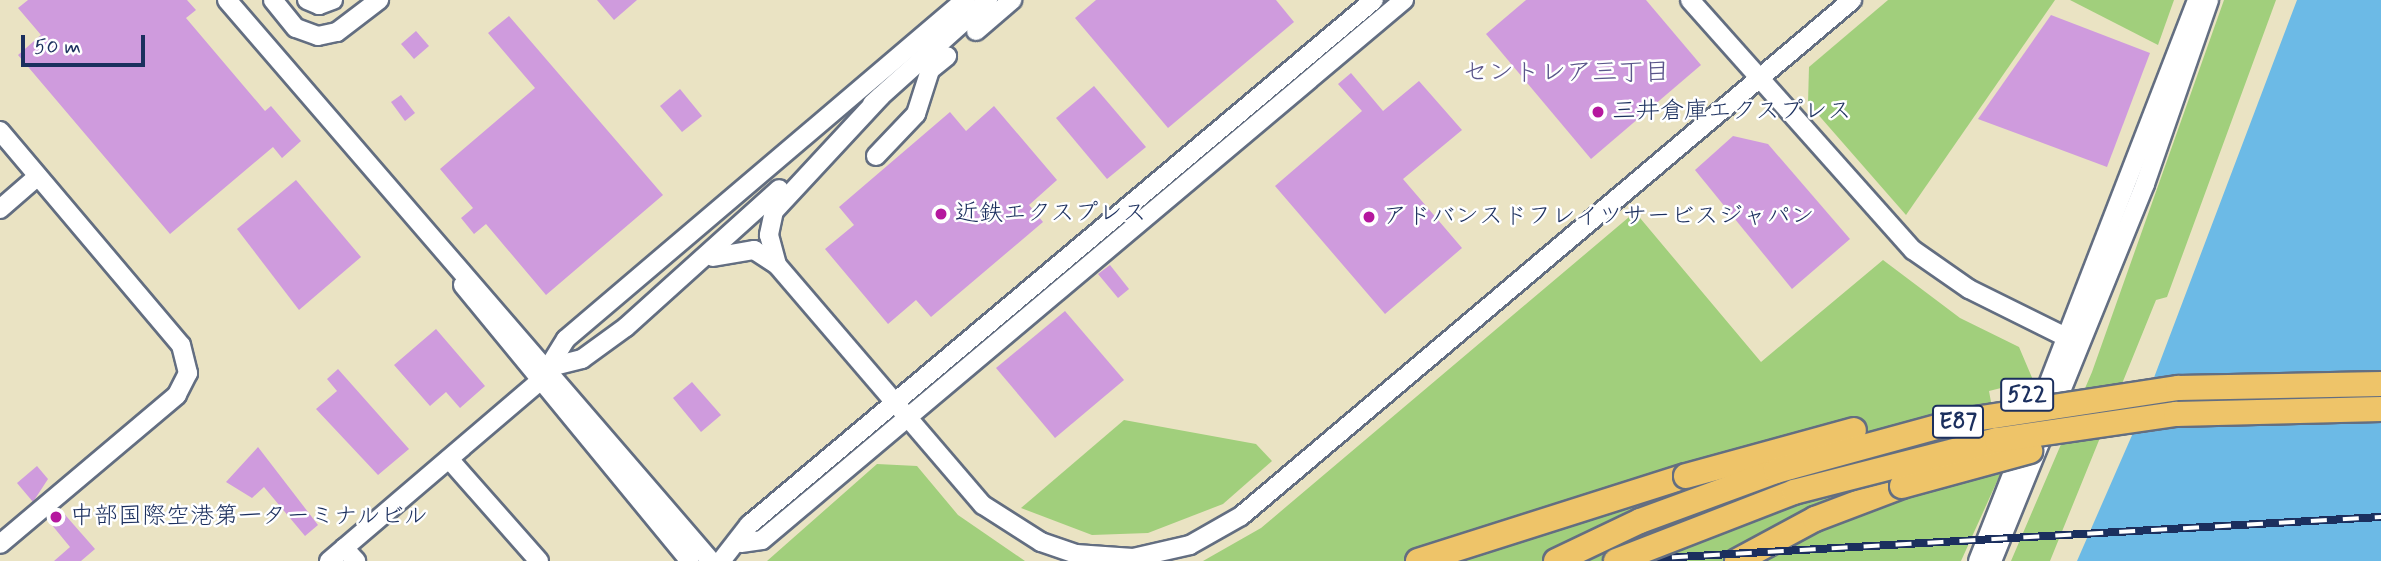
<!DOCTYPE html>
<meta charset="utf-8">
<style>
body{margin:0}
#map{position:relative;width:2381px;height:561px;overflow:hidden;background:#eae3c3;font-family:Mynerve,"Klee One",sans-serif}
div>[style]{position:absolute}
.green>*{inset:0;background:#a1cf7c}
.water>*{inset:0;background:#6cbae6}
.building>*{inset:0;background:#cf9bdd}
.roads{filter:drop-shadow(2px 0 #636e81) drop-shadow(-2px 0 #636e81) drop-shadow(0 2px #636e81) drop-shadow(0 -2px #636e81)}
.minor>*{height:18px;margin:-9px;padding:0 9px;transform-origin:9px;border-radius:9px;background:#fff}
.highway>*{height:24px;margin:-12px;padding:0 12px;transform-origin:12px;border-radius:12px;background:#eec469}
.rail>*{height:8px;margin-top:-4px;transform-origin:0;background:repeating-linear-gradient(90deg,#fff 0 16px,#1b2f5e 0 32px);box-sizing:border-box;border-block:2px solid #1b2f5e}
.bridges{filter:drop-shadow(2px 0 #636e81) drop-shadow(-2px 0 #636e81) drop-shadow(0 2px #636e81) drop-shadow(0 -2px #636e81)}
.highway-bridge>*{height:24px;margin:-12px;padding:0 12px;transform-origin:12px;border-radius:12px;background:#eec469}
.dots>*{width:19px;height:19px;translate:-50% -50%;box-sizing:border-box;border:4px solid #fff;border-radius:50%}
span{translate:-50% -50%;white-space:nowrap;text-align:center;line-height:1.15;-webkit-text-stroke:5px #fff;paint-order:stroke}
.shield-label span{padding:2px 5px;background:#fff;border:2px solid;border-radius:5px;-webkit-text-stroke-width:0}
.shield-label{font-size:23px;color:#1b2f5e;font-weight:700}
.poi-label{font-size:24px;color:#1b2f5e}
.left{translate:0 -50%;text-align:left}
.neighbourhood-label{font-size:26px;color:#5a558a}
.scale{position:absolute;left:21px;top:35px;width:124px;height:32px;box-sizing:border-box;border:4px solid #1b2f5e;border-top:0;padding-left:9px;font-size:21px;line-height:24px;white-space:nowrap;color:#1b2f5e;-webkit-text-stroke:5px #fff;paint-order:stroke}
</style>
<div id="map">
<div class="green">
<i style="clip-path:polygon(1888px 0,2055px 0,1906px 215px,1808px 103px,1809px 67px)"></i>
<i style="clip-path:polygon(2070px 0,2174px 0,2158px 45px)"></i>
<i style="clip-path:polygon(2224px 0,2276px 0,2167px 297px,2156px 300px,2050px 561px,2011px 561px,2092px 372px)"></i>
<i style="clip-path:polygon(1635px 212px,1761px 362px,1883px 260px,1960px 318px,2019px 347px,2033px 380px,1989px 391px,2003px 468px,1961px 561px,1203px 561px,1261px 528px)"></i>
<i style="clip-path:polygon(1124px 420px,1256px 444px,1272px 461px,1223px 504px,1148px 533px,1092px 535px,1021px 508px)"></i>
<i style="clip-path:polygon(877px 464px,917px 466px,958px 515px,1025px 561px,767px 561px)"></i>
</div>
<div class="water">
<i style="clip-path:polygon(2297px 0,2381px 0,2381px 561px,2077px 561px,2133px 433px)"></i>
</div>
<div class="building">
<i style="clip-path:polygon(28px 0,187px 0,196px 10px,186px 18px,265px 111px,271px 106px,301px 141px,282px 158px,273px 147px,170px 234px,18px 55px,41px 35px,18px 8px)"></i>
<i style="clip-path:polygon(597px 0,637px 0,614px 20px)"></i>
<i style="clip-path:polygon(1096px 0,1276px 0,1294px 22px,1168px 128px,1075px 18px)"></i>
<i style="clip-path:polygon(1526px 0,1646px 0,1701px 65px,1591px 159px,1486px 34px)"></i>
<i style="clip-path:polygon(2051px 15px,2150px 53px,2107px 167px,1978px 119px)"></i>
<i style="clip-path:polygon(509px 16px,663px 195px,546px 295px,486px 224px,474px 234px,461px 218px,473px 208px,440px 169px,535px 88px,488px 33px)"></i>
<i style="clip-path:polygon(416px 31px,429px 46px,414px 59px,401px 44px)"></i>
<i style="clip-path:polygon(1351px 73px,1383px 111px,1419px 81px,1462px 130px,1403px 179px,1462px 248px,1385px 314px,1275px 186px,1362px 111px,1338px 84px)"></i>
<i style="clip-path:polygon(1094px 86px,1146px 147px,1107px 179px,1056px 118px)"></i>
<i style="clip-path:polygon(680px 89px,702px 116px,682px 132px,660px 106px)"></i>
<i style="clip-path:polygon(401px 95px,415px 113px,405px 121px,391px 102px)"></i>
<i style="clip-path:polygon(994px 106px,1057px 180px,1029px 205px,1043px 222px,931px 317px,916px 300px,888px 324px,825px 249px,854px 225px,839px 207px,950px 112px,966px 131px)"></i>
<i style="clip-path:polygon(1733px 136px,1768px 144px,1850px 239px,1792px 289px,1695px 170px)"></i>
<i style="clip-path:polygon(296px 180px,361px 257px,299px 310px,237px 229px)"></i>
<i style="clip-path:polygon(1110px 265px,1129px 289px,1118px 298px,1098px 274px)"></i>
<i style="clip-path:polygon(1065px 311px,1124px 380px,1055px 438px,996px 368px)"></i>
<i style="clip-path:polygon(436px 329px,485px 386px,460px 408px,446px 392px,430px 406px,394px 365px)"></i>
<i style="clip-path:polygon(338px 369px,409px 449px,378px 475px,316px 409px,337px 391px,327px 379px)"></i>
<i style="clip-path:polygon(692px 382px,721px 415px,701px 432px,673px 398px)"></i>
<i style="clip-path:polygon(258px 447px,318px 525px,305px 536px,264px 487px,252px 498px,226px 482px)"></i>
<i style="clip-path:polygon(37px 466px,48px 479px,33px 502px,17px 483px)"></i>
<i style="clip-path:polygon(60px 509px,95px 549px,81px 561px,54px 561px,70px 547px,47px 519px)"></i>
</div>
<div class="roads">
<div class="minor">
<i style="left:227px;top:0;width:741px;rotate:49.21deg"></i>
<i style="left:273px;top:0;width:36px;rotate:51deg"></i>
<i style="left:296px;top:28px;width:23px;rotate:20deg"></i>
<i style="left:318px;top:36px;width:19px;rotate:-12deg"></i>
<i style="left:337px;top:32px;width:53px;rotate:-37.3deg"></i>
<i style="left:307px;top:0;width:13px;rotate:23deg"></i>
<i style="left:319px;top:5px;width:15px;rotate:-20deg"></i>
<i style="left:1690px;top:0;width:335px;rotate:48.3deg"></i>
<i style="left:1913px;top:250px;width:68px;rotate:34.9deg"></i>
<i style="left:1969px;top:289px;width:119px;rotate:26.4deg"></i>
<i style="left:976px;top:31px;width:48px;rotate:-40.7deg"></i>
<i style="left:881px;top:96px;width:157px;rotate:132.9deg"></i>
<i style="left:774px;top:211px;width:25px;rotate:102deg"></i>
<i style="left:769px;top:235px;width:31px;rotate:75deg"></i>
<i style="left:777px;top:265px;width:316px;rotate:49.4deg"></i>
<i style="left:983px;top:505px;width:69px;rotate:32.5deg"></i>
<i style="left:1041px;top:542px;width:37px;rotate:19deg"></i>
<i style="left:1076px;top:554px;width:57px;rotate:4deg"></i>
<i style="left:1133px;top:558px;width:58px;rotate:-12.8deg"></i>
<i style="left:1190px;top:545px;width:59px;rotate:-29.6deg"></i>
<i style="left:1241px;top:516px;width:800px;rotate:-40.18deg"></i>
<i style="left:872px;top:104px;width:156px;rotate:-41.9deg"></i>
<i style="left:0;top:131px;width:280px;rotate:49.8deg"></i>
<i style="left:181px;top:345px;width:29px;rotate:76deg"></i>
<i style="left:188px;top:373px;width:25px;rotate:117deg"></i>
<i style="left:177px;top:395px;width:231px;rotate:139.9deg"></i>
<i style="left:876px;top:156px;width:58px;rotate:-46.4deg"></i>
<i style="left:916px;top:114px;width:46px;rotate:-72.3deg"></i>
<i style="left:930px;top:70px;width:22px;rotate:-39deg"></i>
<i style="left:0;top:209px;width:50px;rotate:-41deg"></i>
<i style="left:713px;top:257px;width:42px;rotate:-9.7deg"></i>
<i style="left:754px;top:250px;width:27px;rotate:33deg"></i>
<i style="left:463px;top:285px;width:357px;rotate:50.6deg"></i>
<i style="left:550px;top:367px;width:33px;rotate:-14deg"></i>
<i style="left:582px;top:359px;width:54px;rotate:-36deg"></i>
<i style="left:626px;top:327px;width:206px;rotate:-42deg"></i>
<i style="left:2035px;top:418px;width:448px;rotate:-68.8deg"></i>
<i style="left:449px;top:459px;width:136px;rotate:48.6deg"></i>
<i style="left:741px;top:543px;width:21px;rotate:-8deg"></i>
<i style="left:762px;top:540px;width:839px;rotate:-40.07deg"></i>
<i style="left:344px;top:548px;width:18px;rotate:47deg"></i>
<i style="left:329px;top:561px;width:277px;rotate:-40.5deg"></i>
<i style="left:540px;top:381px;width:49px;rotate:-58.2deg"></i>
<i style="left:566px;top:339px;width:524px;rotate:-40.35deg"></i>
<i style="left:721px;top:561px;width:46px;rotate:-52.1deg"></i>
<i style="left:749px;top:525px;width:816px;rotate:-40.03deg"></i>
<i style="left:1978px;top:561px;width:123px;rotate:-68.5deg"></i>
<i style="left:1992px;top:561px;width:407px;rotate:-67.9deg"></i>
<i style="left:2145px;top:184px;width:195px;rotate:-70.8deg"></i>
</div>
<div class="highway">
<i style="left:1418px;top:561px;width:281px;rotate:-17.6deg"></i>
<i style="left:1737px;top:561px;width:89px;rotate:-28.3deg"></i>
<i style="left:1815px;top:519px;width:93px;rotate:-20.8deg"></i>
</div>
</div>
<div class="rail">
<i style="left:1608px;top:561px;width:774px;rotate:-3.26deg"></i>
</div>
<div class="bridges">
<div class="highway-bridge">
<i style="left:1686px;top:476px;width:174px;rotate:-15.3deg"></i>
<i style="left:1902px;top:486px;width:133px;rotate:-15.3deg"></i>
<i style="left:1556px;top:561px;width:93px;rotate:-25.5deg"></i>
<i style="left:1640px;top:521px;width:145px;rotate:-20.2deg"></i>
<i style="left:1776px;top:471px;width:186px;rotate:-15.3deg"></i>
<i style="left:1955px;top:422px;width:226px;rotate:-8.7deg"></i>
<i style="left:2178px;top:388px;width:203px;rotate:-1.1deg"></i>
<i style="left:1616px;top:561px;width:191px;rotate:-21.2deg"></i>
<i style="left:1794px;top:492px;width:210px;rotate:-14.4deg"></i>
<i style="left:1997px;top:440px;width:181px;rotate:-8.3deg"></i>
<i style="left:2176px;top:414px;width:205px;rotate:-1.4deg"></i>
</div>
</div>
<div class="dots">
<i style="left:1598px;top:112px;background:#b5179e"></i>
<i style="left:941px;top:214px;background:#b5179e"></i>
<i style="left:1369px;top:217px;background:#b5179e"></i>
<i style="left:56px;top:517px;background:#b5179e"></i>
</div>
<div class="shield-label">
<span style="left:2027px;top:395px">522</span>
<span style="left:1958px;top:422px">E87</span>
</div>
<div class="poi-label">
<span class="left" style="left:1612px;top:112px">三井倉庫エクスプレス</span>
<span class="left" style="left:955px;top:214px">近鉄エクスプレス</span>
<span class="left" style="left:1383px;top:217px">アドバンスドフレイツサービスジャパン</span>
<span class="left" style="left:70px;top:517px">中部国際空港第一ターミナルビル</span>
</div>
<div class="neighbourhood-label">
<span style="left:1566px;top:74px">セントレア三丁目</span>
</div>
<div class="scale">50 m</div>
</div>
